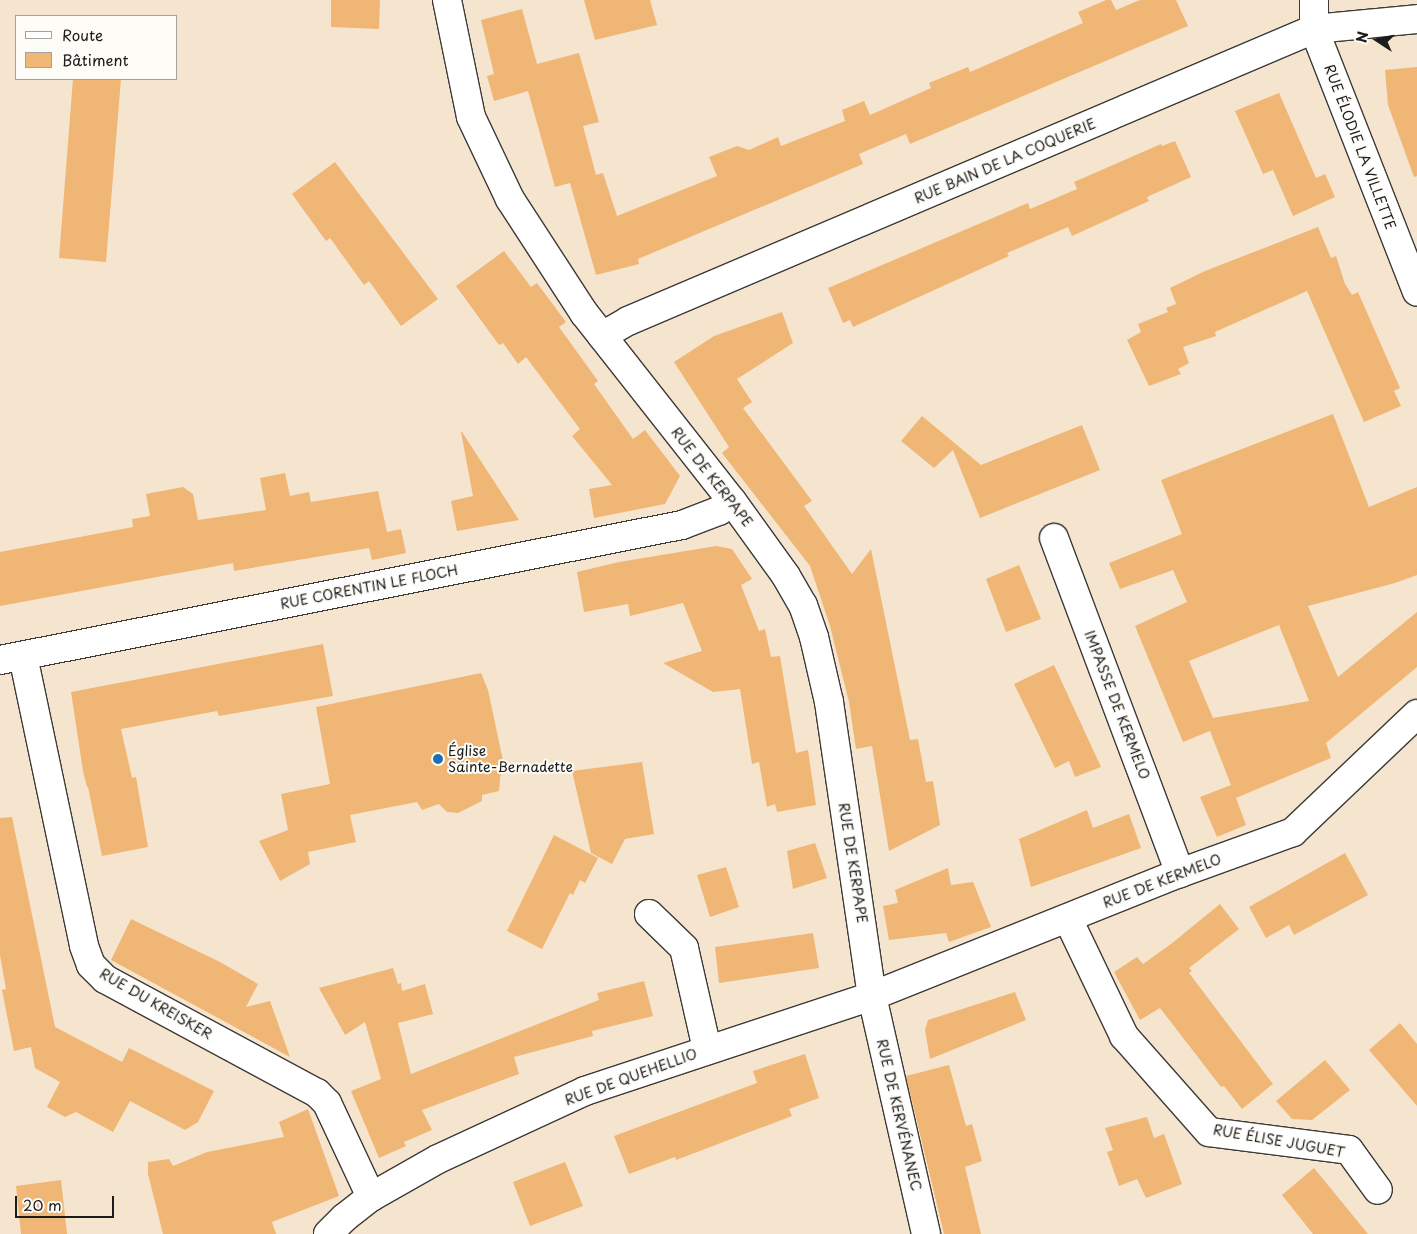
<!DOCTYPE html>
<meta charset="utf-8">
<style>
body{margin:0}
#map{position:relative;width:1417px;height:1234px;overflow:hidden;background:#f6e5ce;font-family:"Playpen Sans",sans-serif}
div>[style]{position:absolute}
.building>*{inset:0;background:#efb675}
.roads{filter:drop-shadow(1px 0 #3d3a37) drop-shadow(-1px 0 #3d3a37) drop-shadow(0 1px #3d3a37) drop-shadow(0 -1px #3d3a37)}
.minor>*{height:28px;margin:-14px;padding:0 14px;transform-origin:14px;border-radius:14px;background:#fff}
.dots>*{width:14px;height:14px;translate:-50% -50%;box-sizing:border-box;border:2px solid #fdfcf7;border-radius:50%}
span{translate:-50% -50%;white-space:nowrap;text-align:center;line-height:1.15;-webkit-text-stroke:4px #fdfcf7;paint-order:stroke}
.street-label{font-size:14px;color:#1c1c1c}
.poi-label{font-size:14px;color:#1c1c1c}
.left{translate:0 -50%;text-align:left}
.legend{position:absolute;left:15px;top:15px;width:162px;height:65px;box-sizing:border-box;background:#fdfcf7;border:1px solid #a3a29f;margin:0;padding:6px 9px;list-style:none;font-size:15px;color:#1c1c1c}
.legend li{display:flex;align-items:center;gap:10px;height:25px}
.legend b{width:25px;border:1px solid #a3a29f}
.north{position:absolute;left:1352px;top:15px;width:50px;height:50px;-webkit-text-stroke:4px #fdfcf7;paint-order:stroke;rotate:281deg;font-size:14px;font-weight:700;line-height:20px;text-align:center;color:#1c1c1c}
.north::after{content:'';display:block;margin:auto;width:18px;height:22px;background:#1c1c1c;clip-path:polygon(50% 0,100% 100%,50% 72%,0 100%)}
.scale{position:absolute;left:15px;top:1196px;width:99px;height:22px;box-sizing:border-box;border:2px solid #1c1c1c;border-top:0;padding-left:6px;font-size:15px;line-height:18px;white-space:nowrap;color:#1c1c1c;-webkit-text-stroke:4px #fdfcf7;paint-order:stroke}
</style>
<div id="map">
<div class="building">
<i style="clip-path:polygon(331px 0,380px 0,379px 29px,331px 27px)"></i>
<i style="clip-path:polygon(584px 0,650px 0,657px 25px,595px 40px)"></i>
<i style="clip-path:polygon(1106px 0,1111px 0,1116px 10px,1140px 0,1176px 0,1188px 26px,910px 144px,906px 134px,859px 154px,863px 164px,638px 259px,639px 264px,596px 275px,570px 183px,555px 187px,528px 91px,494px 101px,487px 76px,494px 74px,481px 20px,522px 9px,537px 64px,579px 53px,599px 122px,583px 126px,596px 175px,603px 173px,617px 216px,717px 176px,709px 157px,737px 146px,749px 150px,778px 137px,781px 146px,845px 121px,842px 110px,864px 101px,870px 115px,931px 88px,929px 83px,968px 67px,970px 72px,1083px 23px,1078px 12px)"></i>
<i style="clip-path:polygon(1417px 67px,1417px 176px,1414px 177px,1388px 105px,1385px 70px)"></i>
<i style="clip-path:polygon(73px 79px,121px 79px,106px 262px,59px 258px)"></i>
<i style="clip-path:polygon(1279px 93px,1316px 178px,1325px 174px,1335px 197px,1293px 216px,1273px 170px,1263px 174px,1235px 111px)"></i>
<i style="clip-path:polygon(1175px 141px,1191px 177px,1147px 197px,1149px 201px,1072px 236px,1068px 227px,1007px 253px,1009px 256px,853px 327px,850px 320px,843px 323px,828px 288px,1028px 203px,1030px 209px,1077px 189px,1074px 182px,1161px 144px,1162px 146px)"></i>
<i style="clip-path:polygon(335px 162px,438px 299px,401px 326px,369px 281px,364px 285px,330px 238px,326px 241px,292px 194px)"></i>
<i style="clip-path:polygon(1318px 227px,1331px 258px,1336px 256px,1345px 284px,1352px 295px,1358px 292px,1400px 388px,1394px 391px,1401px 406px,1364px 422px,1307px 291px,1215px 332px,1216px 336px,1183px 347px,1189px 363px,1178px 369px,1181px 374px,1149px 386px,1127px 340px,1141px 332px,1138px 324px,1168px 312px,1166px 308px,1176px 304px,1170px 288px,1205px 271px)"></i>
<i style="clip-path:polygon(504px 251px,531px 287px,537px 283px,566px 322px,559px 327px,598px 381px,594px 384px,633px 439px,645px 430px,680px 476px,665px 504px,594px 518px,589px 489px,612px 485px,572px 436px,580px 429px,526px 357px,518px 364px,503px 343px,499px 345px,456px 286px)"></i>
<i style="clip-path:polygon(782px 312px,793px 343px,737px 379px,752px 402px,743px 408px,812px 501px,804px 506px,852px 574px,871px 549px,910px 740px,918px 739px,926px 782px,933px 781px,940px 825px,889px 851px,872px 746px,856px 749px,849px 702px,830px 626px,810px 566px,722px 453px,729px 447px,674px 362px,714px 336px)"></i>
<i style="clip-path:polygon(evenodd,1333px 414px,1369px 507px,1417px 487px,1417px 575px,1395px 583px,1308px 606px,1338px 677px,1417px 612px,1417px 667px,1326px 743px,1331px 758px,1236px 798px,1246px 825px,1217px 837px,1200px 797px,1231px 785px,1210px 731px,1183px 742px,1135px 626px,1187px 602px,1173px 570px,1120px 589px,1109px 563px,1182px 534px,1161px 480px,1333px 414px,1279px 625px,1309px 701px,1213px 718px,1189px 661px,1279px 625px)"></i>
<i style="clip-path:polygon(922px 416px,981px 465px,1082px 425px,1100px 470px,980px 518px,953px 450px,934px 468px,901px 441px)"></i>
<i style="clip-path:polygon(461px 432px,462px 432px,519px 520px,457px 531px,451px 501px,473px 496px)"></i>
<i style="clip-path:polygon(285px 473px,290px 496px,309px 492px,311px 502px,378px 491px,387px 532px,401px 529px,406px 553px,372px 560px,369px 548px,234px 571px,233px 563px,0 606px,0 552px,133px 527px,132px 519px,150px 516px,146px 494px,183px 487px,193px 494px,198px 520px,266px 510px,260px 478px)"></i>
<i style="clip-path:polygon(716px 546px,732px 549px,752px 579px,741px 585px,759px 631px,765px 629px,771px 657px,780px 656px,796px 753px,808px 750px,816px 805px,777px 812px,775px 804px,767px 807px,759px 762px,752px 764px,740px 689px,713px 692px,663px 663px,702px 651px,683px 603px,630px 616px,628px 604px,584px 612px,577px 572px,619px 562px)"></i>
<i style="clip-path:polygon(1019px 565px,1041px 619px,1006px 632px,986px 579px)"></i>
<i style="clip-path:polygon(323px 644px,333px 696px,219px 716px,217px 711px,121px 729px,132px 778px,136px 777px,148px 847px,102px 856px,88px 787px,87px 787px,83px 771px,71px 692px)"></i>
<i style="clip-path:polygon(1054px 665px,1101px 767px,1075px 777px,1069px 761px,1055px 768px,1014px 684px)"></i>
<i style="clip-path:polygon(481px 673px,488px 690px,505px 770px,501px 770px,499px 791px,482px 795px,482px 801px,458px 813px,447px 812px,439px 804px,422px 810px,417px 802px,350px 815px,356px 842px,308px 852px,310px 864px,280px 881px,259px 841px,288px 830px,281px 794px,330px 784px,316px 707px)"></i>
<i style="clip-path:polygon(642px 762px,654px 834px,625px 839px,612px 864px,591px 853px,572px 771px)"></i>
<i style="clip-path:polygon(1087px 810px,1093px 828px,1129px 814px,1141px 848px,1031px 887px,1019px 839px)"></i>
<i style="clip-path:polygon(12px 817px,55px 1027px,122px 1062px,129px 1048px,214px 1091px,198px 1122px,185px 1130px,130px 1101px,113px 1132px,76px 1112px,65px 1117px,47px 1107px,60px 1082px,35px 1068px,31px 1047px,14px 1051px,2px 990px,6px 989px,0 955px,0 818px)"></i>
<i style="clip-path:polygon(554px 835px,598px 858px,585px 883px,580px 880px,573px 895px,570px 893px,542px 949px,507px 931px)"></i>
<i style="clip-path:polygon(815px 843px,827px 878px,793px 889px,787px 851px)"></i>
<i style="clip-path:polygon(1345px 853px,1368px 895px,1294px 935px,1289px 925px,1266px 938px,1249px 907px)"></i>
<i style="clip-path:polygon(726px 867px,739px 907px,710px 917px,697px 875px)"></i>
<i style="clip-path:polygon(948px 868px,951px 885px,973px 882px,991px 927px,949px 942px,946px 933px,889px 940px,883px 906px,898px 903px,895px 890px)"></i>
<i style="clip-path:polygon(1220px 904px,1239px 929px,1189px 968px,1192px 971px,1189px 973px,1273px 1084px,1242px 1109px,1224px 1086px,1221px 1087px,1160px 1008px,1140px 1020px,1114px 972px,1137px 957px,1143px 964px,1171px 944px)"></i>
<i style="clip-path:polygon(131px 919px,220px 962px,258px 984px,246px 1007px,270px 1001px,290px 1057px,111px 960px)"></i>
<i style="clip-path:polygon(813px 933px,819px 968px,719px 983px,715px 947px)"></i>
<i style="clip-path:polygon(393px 968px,398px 984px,401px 983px,402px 991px,425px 984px,433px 1014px,398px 1023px,411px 1074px,599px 1000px,597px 993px,644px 981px,653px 1016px,592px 1031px,593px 1036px,514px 1057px,519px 1074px,422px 1110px,432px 1130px,404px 1142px,406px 1146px,379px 1158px,351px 1091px,381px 1079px,365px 1022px,345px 1035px,319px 988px)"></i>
<i style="clip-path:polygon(1015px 992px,1026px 1020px,930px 1059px,925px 1030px,928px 1020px)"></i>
<i style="clip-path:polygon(1400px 1023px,1417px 1044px,1417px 1106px,1369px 1050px)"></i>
<i style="clip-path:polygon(805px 1054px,819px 1098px,789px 1109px,792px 1116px,676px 1160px,675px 1157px,629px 1174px,614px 1136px,757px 1083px,753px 1071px)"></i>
<i style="clip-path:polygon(1325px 1060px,1350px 1090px,1312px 1120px,1292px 1119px,1276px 1101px)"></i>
<i style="clip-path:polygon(949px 1065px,966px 1126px,972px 1124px,982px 1161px,965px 1167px,981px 1234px,944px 1234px,906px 1076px)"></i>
<i style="clip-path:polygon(308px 1109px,339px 1196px,272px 1222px,276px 1234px,163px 1234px,148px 1174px,148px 1162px,169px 1159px,173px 1166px,207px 1152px,284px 1137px,279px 1122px)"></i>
<i style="clip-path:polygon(1147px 1117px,1154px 1138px,1164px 1134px,1182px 1184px,1146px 1198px,1137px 1179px,1119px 1186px,1107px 1152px,1113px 1150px,1105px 1128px)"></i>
<i style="clip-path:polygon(565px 1162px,583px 1206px,530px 1226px,513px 1182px)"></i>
<i style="clip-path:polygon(1314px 1168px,1368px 1234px,1313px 1234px,1282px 1195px)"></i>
<i style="clip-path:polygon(61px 1180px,67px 1234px,21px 1234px,16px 1186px)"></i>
</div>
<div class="roads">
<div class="minor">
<i style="left:447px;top:0;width:119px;rotate:78.4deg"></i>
<i style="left:471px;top:117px;width:91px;rotate:64.6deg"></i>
<i style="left:510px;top:199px;width:136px;rotate:57deg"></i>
<i style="left:584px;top:313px;width:239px;rotate:51.8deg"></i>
<i style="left:732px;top:501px;width:92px;rotate:54.2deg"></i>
<i style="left:786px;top:576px;width:34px;rotate:60deg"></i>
<i style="left:803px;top:605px;width:34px;rotate:71deg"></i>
<i style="left:814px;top:637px;width:67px;rotate:77deg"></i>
<i style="left:829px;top:702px;width:297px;rotate:81.7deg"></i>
<i style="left:872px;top:996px;width:244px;rotate:77.2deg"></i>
<i style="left:1314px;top:0;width:29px;rotate:90deg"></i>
<i style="left:1314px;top:29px;width:282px;rotate:68.6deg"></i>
<i style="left:602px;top:336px;width:30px;rotate:-30deg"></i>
<i style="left:628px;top:321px;width:746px;rotate:-23.06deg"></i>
<i style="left:1314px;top:29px;width:103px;rotate:-5.5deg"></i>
<i style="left:1054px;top:538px;width:358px;rotate:69.4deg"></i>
<i style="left:23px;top:656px;width:296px;rotate:78.1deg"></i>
<i style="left:84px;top:946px;width:20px;rotate:70deg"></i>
<i style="left:91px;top:965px;width:20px;rotate:45deg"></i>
<i style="left:105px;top:979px;width:241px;rotate:28.3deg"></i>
<i style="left:317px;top:1093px;width:14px;rotate:45deg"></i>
<i style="left:327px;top:1103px;width:104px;rotate:64.9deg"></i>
<i style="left:0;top:660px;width:695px;rotate:-11.2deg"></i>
<i style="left:682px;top:525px;width:40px;rotate:-21deg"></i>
<i style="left:719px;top:511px;width:16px;rotate:-38deg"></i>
<i style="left:649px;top:914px;width:49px;rotate:44.2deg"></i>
<i style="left:684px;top:948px;width:104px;rotate:77.2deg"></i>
<i style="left:1068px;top:919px;width:130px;rotate:64.4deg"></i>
<i style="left:1124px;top:1036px;width:128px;rotate:48.5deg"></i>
<i style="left:1209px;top:1132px;width:141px;rotate:7.3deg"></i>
<i style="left:1349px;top:1150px;width:49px;rotate:54.1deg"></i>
<i style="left:328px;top:1234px;width:23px;rotate:-45deg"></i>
<i style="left:344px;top:1218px;width:34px;rotate:-38deg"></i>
<i style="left:371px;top:1197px;width:77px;rotate:-29.6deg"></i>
<i style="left:438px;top:1159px;width:162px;rotate:-24.8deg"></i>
<i style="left:585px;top:1091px;width:302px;rotate:-18.3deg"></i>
<i style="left:872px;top:996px;width:332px;rotate:-21.8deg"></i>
<i style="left:1180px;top:873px;width:120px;rotate:-19.9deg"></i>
<i style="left:1293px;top:832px;width:171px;rotate:-43.6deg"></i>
</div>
</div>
<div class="dots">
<i style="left:438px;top:759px;background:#1f6fb2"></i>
</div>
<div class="street-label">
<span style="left:1360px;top:147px;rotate:69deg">RUE ÉLODIE LA VILLETTE</span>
<span style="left:1005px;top:161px;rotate:-23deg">RUE BAIN DE LA COQUERIE</span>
<span style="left:712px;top:477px;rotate:52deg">RUE DE KERPAPE</span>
<span style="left:369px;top:587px;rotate:-11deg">RUE CORENTIN LE FLOCH</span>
<span style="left:1117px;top:705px;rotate:69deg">IMPASSE DE KERMELO</span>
<span style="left:853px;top:863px;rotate:81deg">RUE DE KERPAPE</span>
<span style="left:1162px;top:881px;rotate:-21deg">RUE DE KERMELO</span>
<span style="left:156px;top:1004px;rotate:30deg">RUE DU KREISKER</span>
<span style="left:631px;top:1077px;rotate:-20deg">RUE DE QUEHELLIO</span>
<span style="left:899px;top:1115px;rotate:77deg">RUE DE KERVÉNANEC</span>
<span style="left:1279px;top:1141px;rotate:10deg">RUE ÉLISE JUGUET</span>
</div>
<div class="poi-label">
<span class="left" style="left:448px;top:759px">Église<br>Sainte-Bernadette</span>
</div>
<ul class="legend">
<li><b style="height:6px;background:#fff"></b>Route</li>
<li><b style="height:14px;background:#efb675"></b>Bâtiment</li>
</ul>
<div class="north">N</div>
<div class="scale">20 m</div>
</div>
